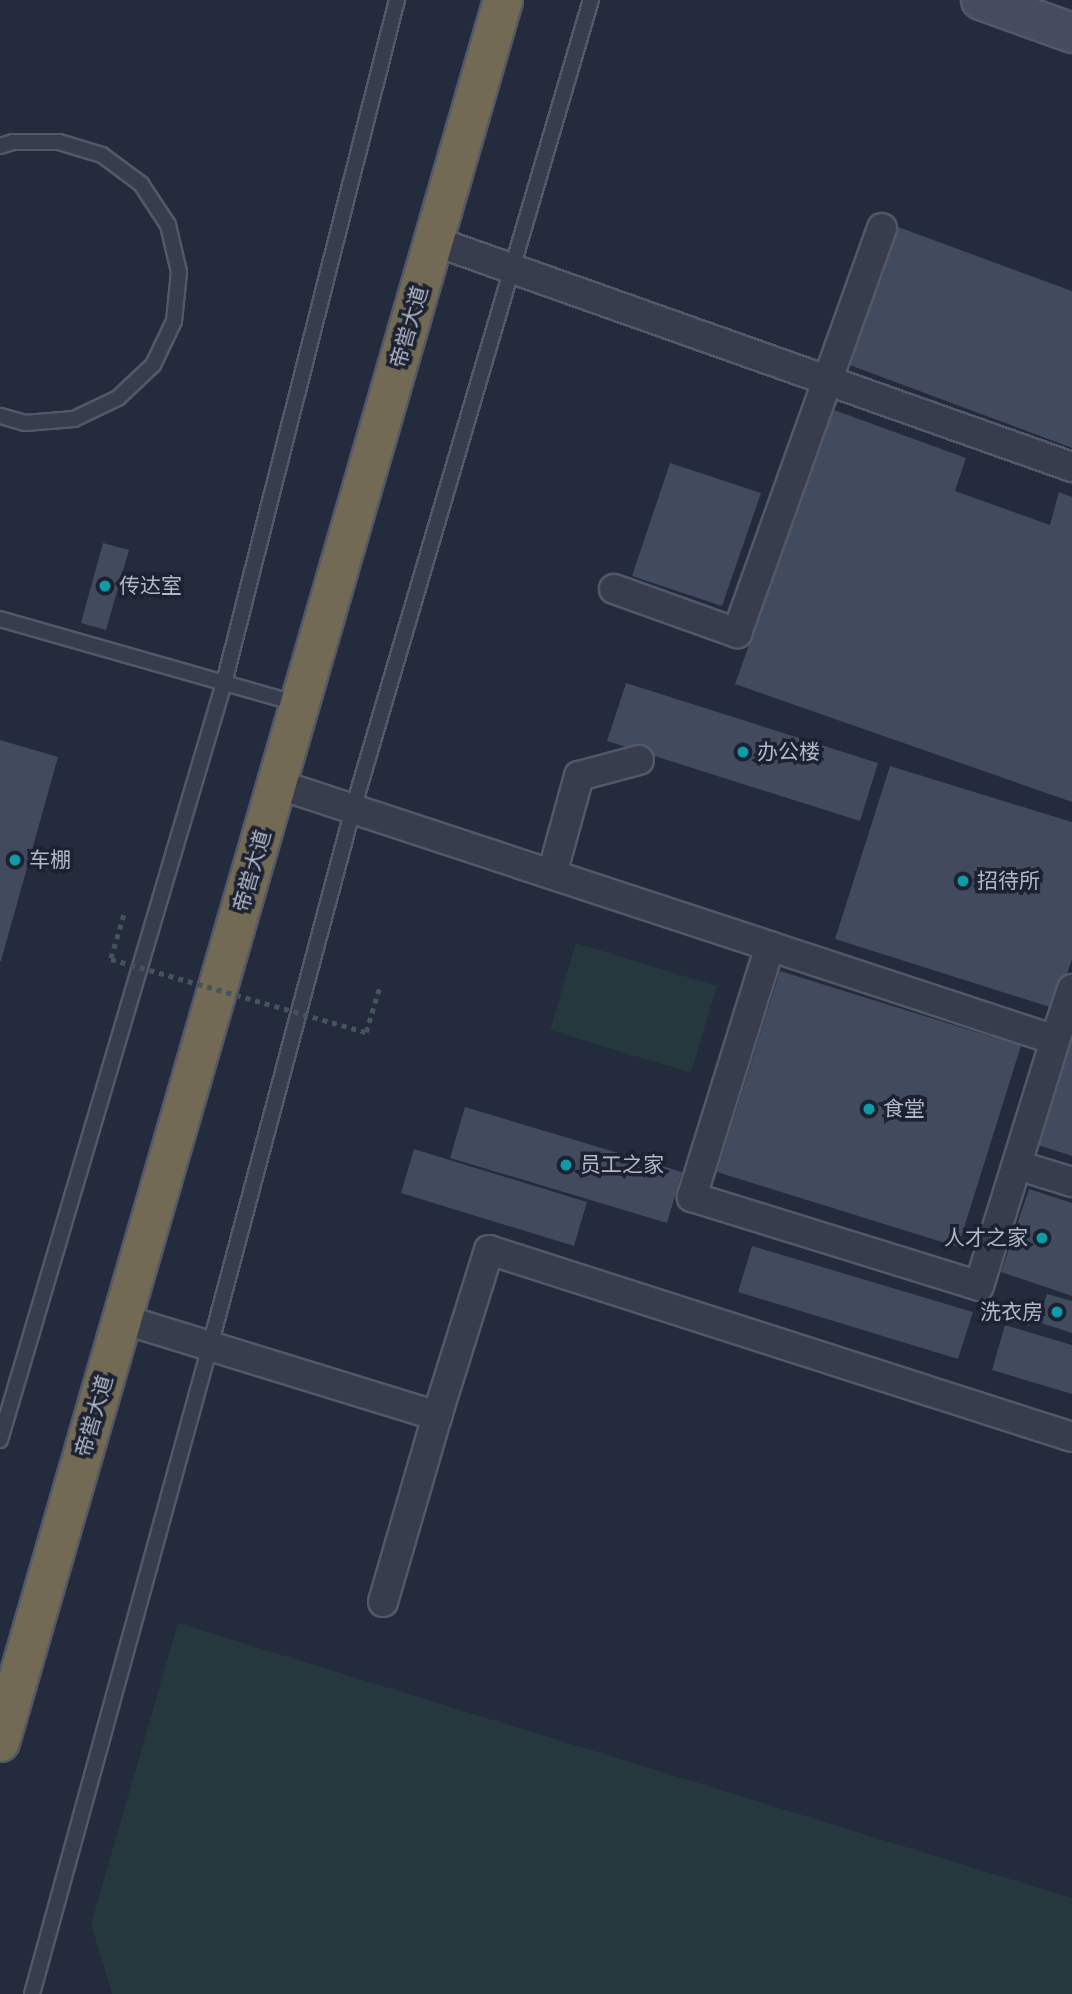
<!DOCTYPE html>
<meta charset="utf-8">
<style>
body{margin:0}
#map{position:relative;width:1072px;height:1994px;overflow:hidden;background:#232b3c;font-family:"DejaVu Sans","Noto Sans SC",sans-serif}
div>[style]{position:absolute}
.green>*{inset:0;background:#25383d}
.building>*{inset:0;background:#424a5e}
.roads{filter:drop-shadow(2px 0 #525867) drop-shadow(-2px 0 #525867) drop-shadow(0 2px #525867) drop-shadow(0 -2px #525867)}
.lane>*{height:14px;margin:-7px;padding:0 7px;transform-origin:7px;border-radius:7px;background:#373d4c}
.street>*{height:28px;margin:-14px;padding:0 14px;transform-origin:14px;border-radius:14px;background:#373d4c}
.secondary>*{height:38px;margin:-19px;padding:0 19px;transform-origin:19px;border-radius:19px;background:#454c5f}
.highway>*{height:38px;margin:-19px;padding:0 19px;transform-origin:19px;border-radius:19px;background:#726a54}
.path-bridge>*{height:4.5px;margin-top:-2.25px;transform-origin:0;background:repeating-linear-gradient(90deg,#43555a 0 5px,transparent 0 10px)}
.dots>*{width:19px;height:19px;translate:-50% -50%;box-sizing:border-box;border:4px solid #1c2231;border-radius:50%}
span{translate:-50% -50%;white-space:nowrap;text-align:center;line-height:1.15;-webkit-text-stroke:7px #1c2231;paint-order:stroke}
.street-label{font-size:21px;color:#b2b8c8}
.poi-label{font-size:21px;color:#b2b8c8}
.left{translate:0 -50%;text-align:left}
.right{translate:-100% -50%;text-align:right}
</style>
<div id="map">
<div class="green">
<i style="clip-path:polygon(576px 943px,717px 986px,691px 1073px,550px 1030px)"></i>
<i style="clip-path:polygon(178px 1623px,1072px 1898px,1072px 1994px,112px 1994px,91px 1924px)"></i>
</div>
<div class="building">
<i style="clip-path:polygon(898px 227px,1072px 291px,1072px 448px,847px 364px)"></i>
<i style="clip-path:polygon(834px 410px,966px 458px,955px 491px,1050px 525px,1059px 492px,1072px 497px,1072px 802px,735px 684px)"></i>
<i style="clip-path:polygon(670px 463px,761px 493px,722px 606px,632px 576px)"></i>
<i style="clip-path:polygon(103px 543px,129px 550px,106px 630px,81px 623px)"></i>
<i style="clip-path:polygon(626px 683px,878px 763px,860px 821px,607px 741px)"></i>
<i style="clip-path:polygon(0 740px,58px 757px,1px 961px,0 961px)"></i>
<i style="clip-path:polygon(890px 766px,1072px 822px,1072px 959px,1056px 1009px,835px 939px)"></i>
<i style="clip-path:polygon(780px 971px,1021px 1046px,958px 1247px,717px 1172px)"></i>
<i style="clip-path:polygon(1071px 1034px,1072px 1034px,1072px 1156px,1035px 1144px)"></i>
<i style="clip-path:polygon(465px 1107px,682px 1172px,667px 1223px,450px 1158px)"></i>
<i style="clip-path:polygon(414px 1149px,587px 1202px,574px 1246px,401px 1193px)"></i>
<i style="clip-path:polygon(1029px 1189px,1072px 1203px,1072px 1296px,1001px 1272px)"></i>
<i style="clip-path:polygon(752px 1246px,973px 1312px,958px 1359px,738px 1292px)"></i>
<i style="clip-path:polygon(1047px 1294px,1072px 1301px,1072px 1333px,1038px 1322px)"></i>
<i style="clip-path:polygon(1006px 1304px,1033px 1313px,1029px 1326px,1001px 1318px)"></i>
<i style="clip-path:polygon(1005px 1325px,1072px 1345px,1072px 1394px,992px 1370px)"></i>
</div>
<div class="roads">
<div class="lane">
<i style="left:0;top:146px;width:14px;rotate:-17deg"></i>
<i style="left:13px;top:142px;width:46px"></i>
<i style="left:59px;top:142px;width:45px;rotate:16.8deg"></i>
<i style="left:102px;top:155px;width:49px;rotate:36.6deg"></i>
<i style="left:141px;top:184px;width:49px;rotate:56.6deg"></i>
<i style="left:168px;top:225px;width:48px;rotate:76.8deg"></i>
<i style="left:179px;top:272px;width:49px;rotate:95.8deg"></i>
<i style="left:174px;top:321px;width:49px;rotate:115.5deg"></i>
<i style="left:153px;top:365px;width:48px;rotate:136.7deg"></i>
<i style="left:118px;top:398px;width:49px;rotate:154.5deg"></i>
<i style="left:74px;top:419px;width:49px;rotate:175.3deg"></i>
<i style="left:25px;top:423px;width:26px;rotate:-164deg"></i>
<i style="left:0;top:619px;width:311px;rotate:15.9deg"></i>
<i style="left:0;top:1440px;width:789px;rotate:-73.52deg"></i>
<i style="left:224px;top:683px;width:705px;rotate:-75.79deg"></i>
<i style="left:32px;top:1994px;width:672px;rotate:-74.64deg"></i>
<i style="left:210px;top:1346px;width:556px;rotate:-75.09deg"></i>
<i style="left:353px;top:809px;width:843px;rotate:-73.61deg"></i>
</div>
<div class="street">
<i style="left:434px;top:241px;width:677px;rotate:19.51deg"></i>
<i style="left:614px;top:589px;width:131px;rotate:19.7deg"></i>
<i style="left:737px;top:633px;width:430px;rotate:-70.3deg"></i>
<i style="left:277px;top:784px;width:819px;rotate:18.21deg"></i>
<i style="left:1055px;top:1040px;width:54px;rotate:-71.6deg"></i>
<i style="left:552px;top:874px;width:102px;rotate:-74.6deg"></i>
<i style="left:579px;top:776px;width:62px;rotate:-14.9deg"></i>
<i style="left:770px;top:946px;width:263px;rotate:107.3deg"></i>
<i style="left:692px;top:1197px;width:300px;rotate:17.2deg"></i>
<i style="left:979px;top:1286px;width:257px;rotate:-72.8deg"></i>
<i style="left:1017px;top:1165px;width:58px;rotate:17.2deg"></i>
<i style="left:122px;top:1319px;width:330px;rotate:17.1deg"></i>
<i style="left:437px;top:1416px;width:174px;rotate:-72.6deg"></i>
<i style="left:489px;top:1250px;width:612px;rotate:17.78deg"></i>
<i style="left:383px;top:1602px;width:194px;rotate:-73.8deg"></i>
</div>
<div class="secondary">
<i style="left:981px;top:0;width:97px;rotate:19.9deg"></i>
</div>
<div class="highway">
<i style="left:0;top:1742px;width:1813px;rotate:-73.89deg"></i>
</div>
</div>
<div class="path-bridge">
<i style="left:124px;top:915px;width:46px;rotate:106.5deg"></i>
<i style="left:111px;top:959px;width:265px;rotate:16deg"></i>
<i style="left:366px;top:1032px;width:48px;rotate:-73.1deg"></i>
</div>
<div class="dots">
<i style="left:105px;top:586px;background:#0f9aa8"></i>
<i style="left:743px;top:752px;background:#0f9aa8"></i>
<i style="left:15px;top:860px;background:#0f9aa8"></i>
<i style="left:963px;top:881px;background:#0f9aa8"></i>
<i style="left:869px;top:1109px;background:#0f9aa8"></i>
<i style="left:566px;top:1165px;background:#0f9aa8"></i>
<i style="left:1042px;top:1238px;background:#0f9aa8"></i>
<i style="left:1057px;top:1312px;background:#0f9aa8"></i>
</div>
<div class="street-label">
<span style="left:409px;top:327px;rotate:-74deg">帝喾大道</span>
<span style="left:252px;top:871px;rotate:-74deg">帝喾大道</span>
<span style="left:94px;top:1416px;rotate:-74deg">帝喾大道</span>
</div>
<div class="poi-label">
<span class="left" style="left:119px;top:586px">传达室</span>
<span class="left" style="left:757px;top:752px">办公楼</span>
<span class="left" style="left:29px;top:860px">车棚</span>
<span class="left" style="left:977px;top:881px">招待所</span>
<span class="left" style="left:883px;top:1109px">食堂</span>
<span class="left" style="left:580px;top:1165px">员工之家</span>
<span class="right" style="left:1028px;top:1238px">人才之家</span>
<span class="right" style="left:1043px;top:1312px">洗衣房</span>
</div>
</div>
